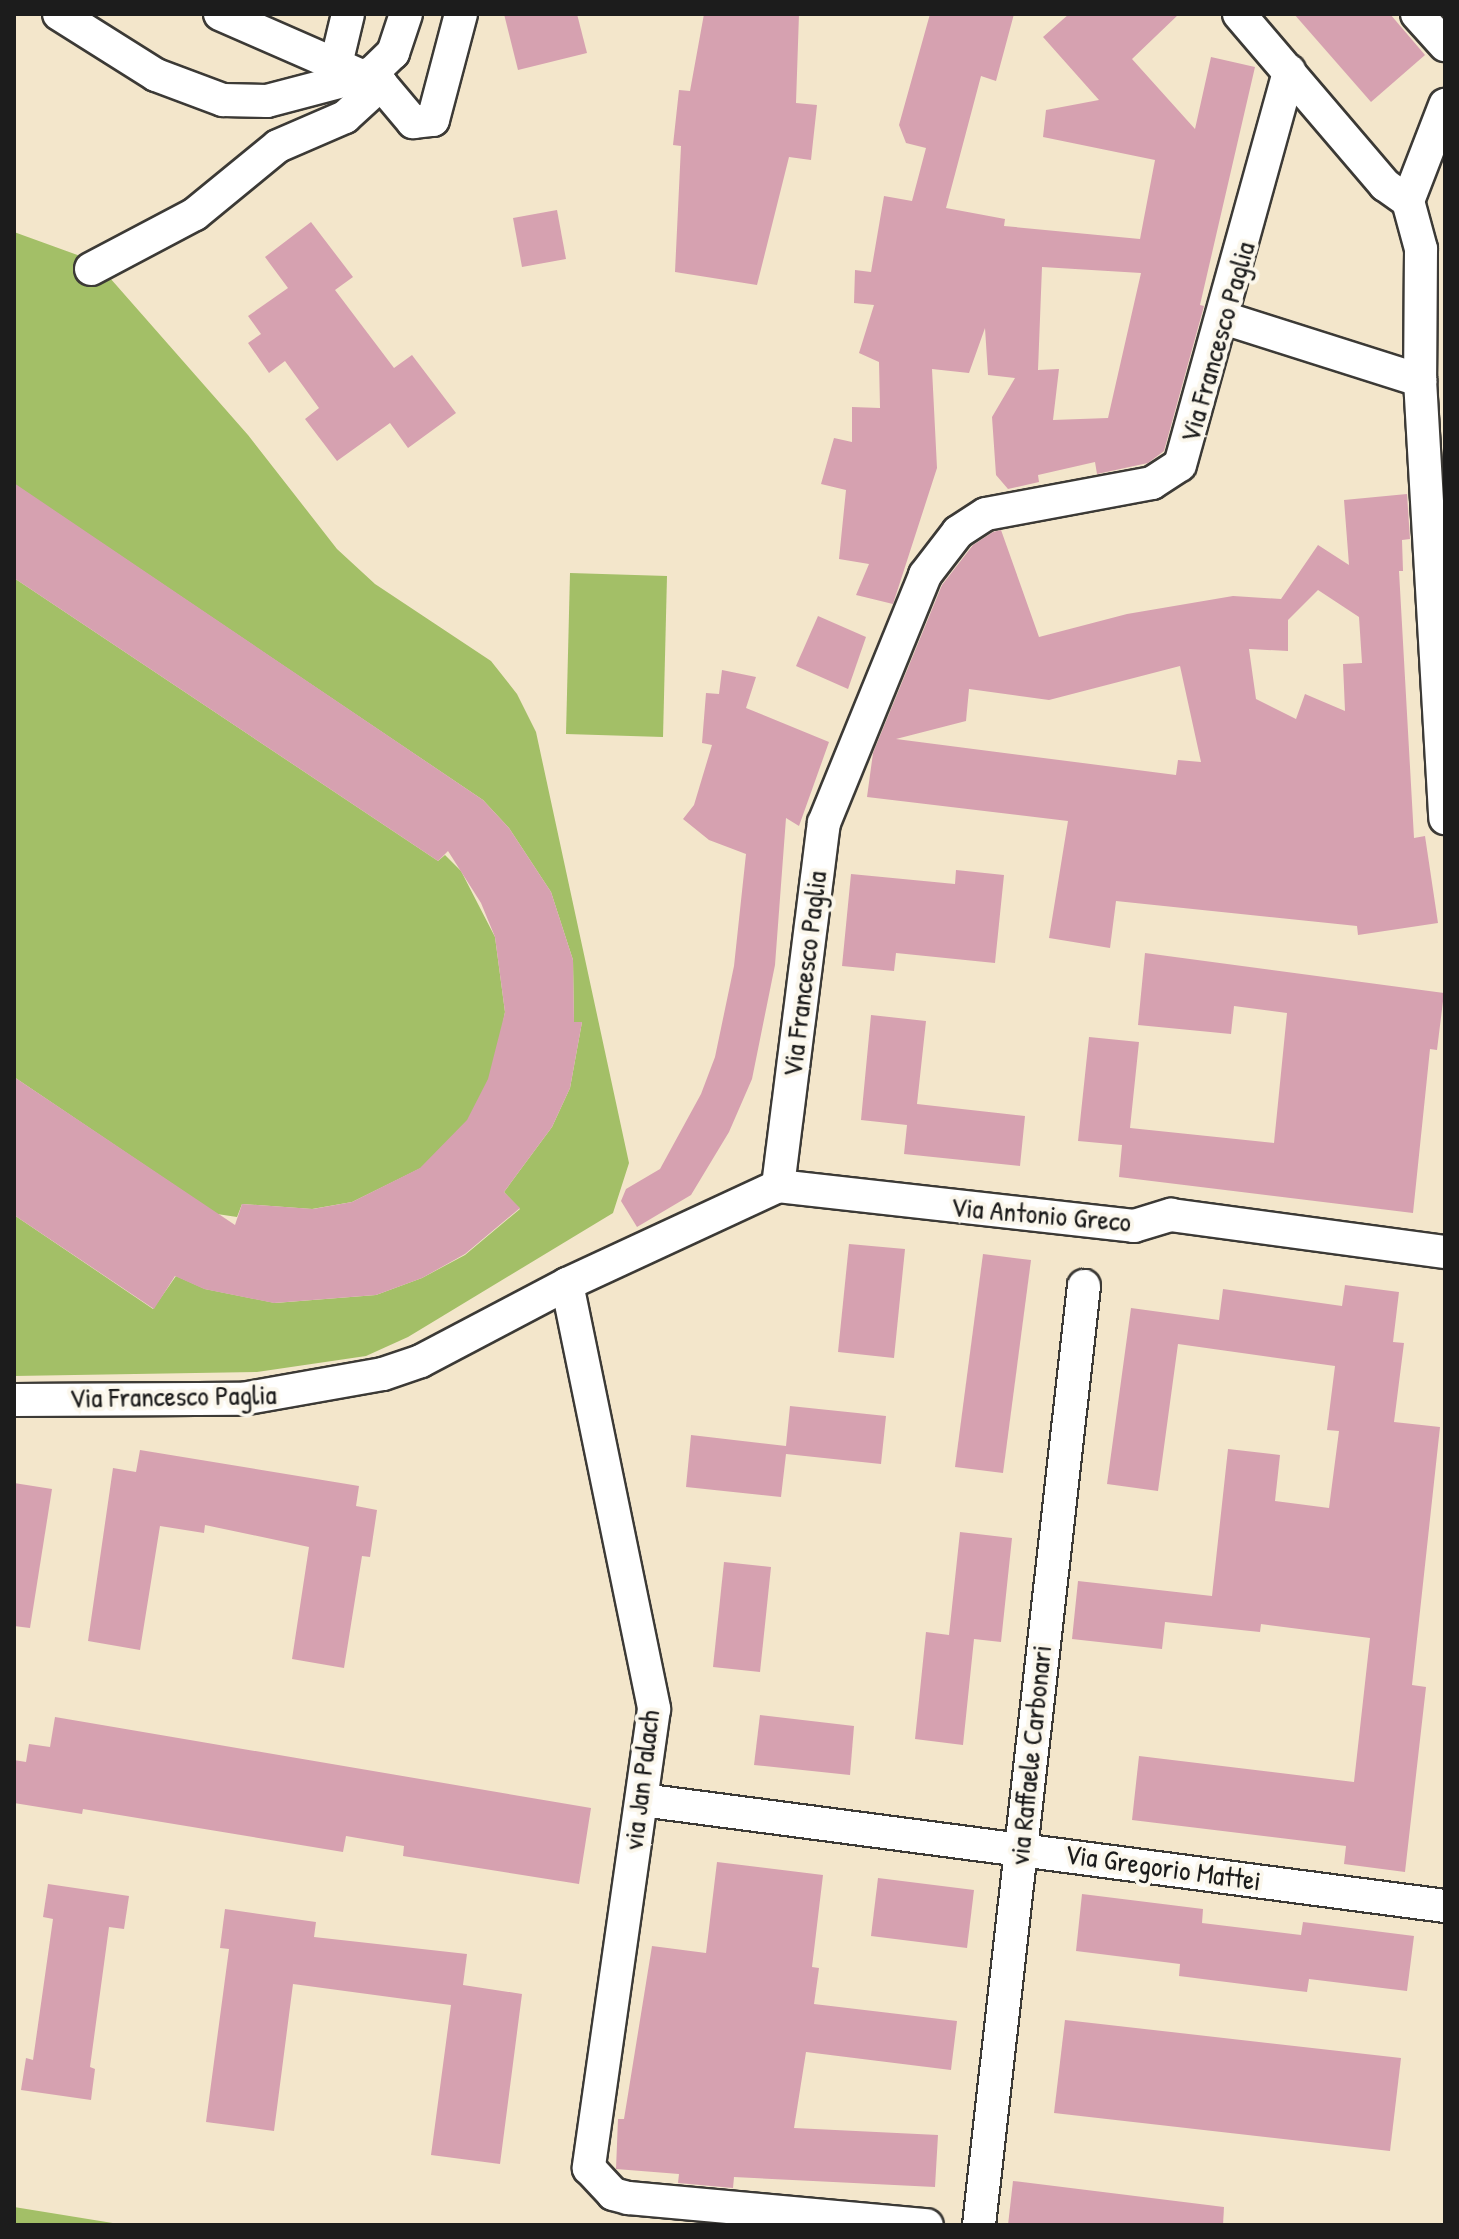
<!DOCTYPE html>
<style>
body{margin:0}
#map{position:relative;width:1459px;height:2239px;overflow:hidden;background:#f3e6cb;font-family:"Patrick Hand",sans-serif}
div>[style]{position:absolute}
.green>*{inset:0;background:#a3bf67}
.building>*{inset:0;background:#d6a1b0}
.roads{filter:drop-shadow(2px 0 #3c3a36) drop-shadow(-2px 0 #3c3a36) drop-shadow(0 2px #3c3a36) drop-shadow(0 -2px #3c3a36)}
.street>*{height:32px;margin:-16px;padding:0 16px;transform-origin:16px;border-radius:16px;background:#fff}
span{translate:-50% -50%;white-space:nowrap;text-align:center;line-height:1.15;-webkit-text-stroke:8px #fbf7ec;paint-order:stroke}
.street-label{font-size:28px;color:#1c1c1c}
.frame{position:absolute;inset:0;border:16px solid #1c1c1c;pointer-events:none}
</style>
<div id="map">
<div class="green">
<i style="clip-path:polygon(14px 232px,83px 257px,88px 253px,248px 435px,337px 549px,375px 584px,491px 661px,517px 694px,536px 732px,629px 1163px,613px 1213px,408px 1337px,366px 1356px,257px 1372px,14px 1376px,14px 1215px,153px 1309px,176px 1276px,205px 1289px,275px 1303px,376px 1295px,422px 1278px,465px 1255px,520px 1209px,504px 1192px,552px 1127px,570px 1088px,582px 1022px,574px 1022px,573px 960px,551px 892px,509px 828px,483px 800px,14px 484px)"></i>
<i style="clip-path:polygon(570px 573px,667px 576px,663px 737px,566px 734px)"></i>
<i style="clip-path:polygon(14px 578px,438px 861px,445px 855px,461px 871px,495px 937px,505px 1012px,498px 1049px,526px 1146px,421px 1168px,352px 1202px,312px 1209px,242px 1204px,237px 1217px,217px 1214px,14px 1077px)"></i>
<i style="clip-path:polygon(14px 2207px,125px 2225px,14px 2225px)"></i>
</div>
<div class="building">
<i style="clip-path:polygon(504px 14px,577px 14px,587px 53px,518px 70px)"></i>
<i style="clip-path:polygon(704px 14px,799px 14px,796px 103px,817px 105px,811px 160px,789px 157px,757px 285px,675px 272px,681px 146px,673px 145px,679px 90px,690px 91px)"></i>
<i style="clip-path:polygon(evenodd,930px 14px,1014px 14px,996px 81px,981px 76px,946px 208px,1005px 219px,1004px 226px,1140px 239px,1155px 160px,1043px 137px,1046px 110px,1099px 100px,1043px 37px,1069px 14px,1179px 14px,1132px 59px,1195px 129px,1211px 57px,1255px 67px,1200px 305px,1204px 306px,1164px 451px,1148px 463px,1097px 474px,1095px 462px,1038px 475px,1039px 482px,1008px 489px,996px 475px,992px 417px,1015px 378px,988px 375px,985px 328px,969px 373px,932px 369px,937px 468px,893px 604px,856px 595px,869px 564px,839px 559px,846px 490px,821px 484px,834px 438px,852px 442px,852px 407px,880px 408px,879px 362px,859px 353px,874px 305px,854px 303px,855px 270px,871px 272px,884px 196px,912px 201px,926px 148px,906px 143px,899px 125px,930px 14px,1042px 267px,1141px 273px,1108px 418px,1053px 420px,1059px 369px,1038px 370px,1042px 267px)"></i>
<i style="clip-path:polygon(1294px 14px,1390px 14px,1425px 55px,1371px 102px)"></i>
<i style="clip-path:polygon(557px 210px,566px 259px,522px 267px,513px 218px)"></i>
<i style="clip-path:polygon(311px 222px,353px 277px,335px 290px,394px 368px,412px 355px,456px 413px,408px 448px,390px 423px,337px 461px,305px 419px,319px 408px,285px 361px,269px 373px,248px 343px,261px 334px,248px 316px,288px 288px,265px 257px)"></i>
<i style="clip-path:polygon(14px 483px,483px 800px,509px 828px,551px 892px,573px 960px,574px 1022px,582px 1022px,570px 1088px,552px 1127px,504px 1192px,520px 1208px,465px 1254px,422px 1278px,376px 1295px,274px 1303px,204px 1289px,175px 1276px,154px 1309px,14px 1215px,14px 1077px,235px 1225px,242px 1204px,313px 1209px,352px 1202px,420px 1168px,467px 1120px,488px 1079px,505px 1012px,495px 937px,481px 903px,448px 851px,438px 861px,14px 578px)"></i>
<i style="clip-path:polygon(evenodd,1407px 494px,1410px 539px,1402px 540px,1403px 571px,1399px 571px,1414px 838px,1425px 836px,1438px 923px,1358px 935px,1357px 926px,1116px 901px,1110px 948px,1049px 938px,1068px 821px,867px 797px,873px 753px,942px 585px,973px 545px,993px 532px,1001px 530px,1039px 637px,1127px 614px,1233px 596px,1281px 599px,1318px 545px,1349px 565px,1344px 500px,1407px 494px,1318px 590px,1359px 617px,1362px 663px,1343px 664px,1345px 711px,1305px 694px,1296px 719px,1256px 699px,1249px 649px,1288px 651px,1288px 620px,1318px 590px,1407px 494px,1180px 666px,1201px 762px,1178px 760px,1176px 775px,896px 739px,966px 721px,969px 689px,1049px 700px,1180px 666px)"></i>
<i style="clip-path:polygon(818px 616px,866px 637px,848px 689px,796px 666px)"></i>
<i style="clip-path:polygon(722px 670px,756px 677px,746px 708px,829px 742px,799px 826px,786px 818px,775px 965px,752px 1079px,729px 1132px,691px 1195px,637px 1227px,621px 1201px,626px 1189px,660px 1169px,701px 1094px,715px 1057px,734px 966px,746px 854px,709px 840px,683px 819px,694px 805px,712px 745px,702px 743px,706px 693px,719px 694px)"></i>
<i style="clip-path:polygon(956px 870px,1004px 875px,995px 963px,896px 953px,894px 971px,842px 966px,851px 874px,955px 884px)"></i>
<i style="clip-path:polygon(1145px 953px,1444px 993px,1437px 1050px,1430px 1049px,1413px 1213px,1119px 1177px,1122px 1145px,1078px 1141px,1089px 1037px,1139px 1042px,1130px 1128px,1274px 1143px,1287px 1013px,1234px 1006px,1231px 1034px,1138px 1025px)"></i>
<i style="clip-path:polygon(871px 1015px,926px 1021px,917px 1104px,1025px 1116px,1020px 1166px,904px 1154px,907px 1125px,861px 1120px)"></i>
<i style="clip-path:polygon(849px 1244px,905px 1249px,894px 1358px,838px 1352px)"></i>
<i style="clip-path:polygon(983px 1254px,1031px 1260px,1003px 1473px,955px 1467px)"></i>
<i style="clip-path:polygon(1345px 1285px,1399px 1292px,1393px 1342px,1404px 1343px,1394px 1422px,1440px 1427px,1412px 1685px,1426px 1687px,1405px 1872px,1344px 1864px,1346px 1846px,1132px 1820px,1139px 1756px,1354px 1782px,1370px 1638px,1261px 1624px,1260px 1632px,1165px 1622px,1162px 1649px,1072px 1639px,1078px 1581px,1212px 1596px,1228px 1449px,1280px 1455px,1275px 1501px,1329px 1508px,1339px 1431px,1327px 1430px,1335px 1366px,1178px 1344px,1158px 1491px,1107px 1484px,1131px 1308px,1219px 1320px,1223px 1289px,1342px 1306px)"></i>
<i style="clip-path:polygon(790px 1406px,886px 1416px,881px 1464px,786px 1454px,781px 1497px,686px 1487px,691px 1435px,786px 1446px)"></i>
<i style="clip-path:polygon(140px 1450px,359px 1486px,356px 1506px,377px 1510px,370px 1557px,362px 1556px,344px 1668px,292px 1659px,309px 1547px,205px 1525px,204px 1533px,160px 1526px,140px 1650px,88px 1641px,113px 1468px,136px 1472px)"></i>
<i style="clip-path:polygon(14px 1483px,52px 1489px,30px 1628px,14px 1626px)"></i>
<i style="clip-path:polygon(960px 1532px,1012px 1538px,1001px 1642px,974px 1639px,963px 1745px,915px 1739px,926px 1632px,949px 1635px)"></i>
<i style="clip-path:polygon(724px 1562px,771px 1567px,760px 1672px,713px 1667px)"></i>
<i style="clip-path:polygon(760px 1715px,854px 1726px,850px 1775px,754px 1765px)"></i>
<i style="clip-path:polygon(55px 1717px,591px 1808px,579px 1884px,403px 1856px,404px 1846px,346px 1836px,343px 1852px,83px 1809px,82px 1814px,14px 1803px,14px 1760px,26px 1762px,29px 1744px,50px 1747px)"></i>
<i style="clip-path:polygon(717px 1862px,823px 1875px,812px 1967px,819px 1968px,814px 2004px,957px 2021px,951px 2070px,806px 2052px,794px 2128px,938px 2135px,935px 2187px,734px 2177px,733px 2188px,678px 2183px,679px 2174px,616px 2169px,618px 2119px,624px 2119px,652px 1946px,706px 1953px)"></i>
<i style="clip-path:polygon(878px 1878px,974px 1890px,967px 1948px,871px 1936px)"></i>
<i style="clip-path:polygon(48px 1884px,129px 1896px,124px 1929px,109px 1927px,90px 2067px,95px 2069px,91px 2100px,21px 2090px,26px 2058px,33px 2060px,53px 1919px,43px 1917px)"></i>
<i style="clip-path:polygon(1082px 1894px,1203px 1909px,1202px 1923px,1301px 1935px,1303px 1922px,1414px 1936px,1407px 1991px,1309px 1979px,1307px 1992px,1179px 1976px,1180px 1964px,1076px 1951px)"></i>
<i style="clip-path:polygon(225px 1909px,316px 1922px,314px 1937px,467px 1954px,463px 1985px,522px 1994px,500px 2164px,431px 2155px,451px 2005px,412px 2000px,293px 1984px,274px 2131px,206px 2122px,229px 1949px,220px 1948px)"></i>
<i style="clip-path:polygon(1065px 2020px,1401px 2058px,1390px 2151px,1054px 2113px)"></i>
<i style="clip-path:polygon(1013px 2181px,1224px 2207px,1223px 2225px,1008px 2225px)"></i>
</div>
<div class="roads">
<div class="street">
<i style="left:59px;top:14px;width:115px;rotate:32.2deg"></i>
<i style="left:156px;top:75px;width:72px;rotate:20.5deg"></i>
<i style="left:223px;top:100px;width:44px;rotate:1.3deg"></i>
<i style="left:267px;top:101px;width:98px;rotate:-14.7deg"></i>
<i style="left:220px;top:14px;width:155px;rotate:23.6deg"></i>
<i style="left:362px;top:76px;width:9px;rotate:-18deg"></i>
<i style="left:1239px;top:14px;width:225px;rotate:49.5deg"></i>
<i style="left:1385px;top:185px;width:28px;rotate:35deg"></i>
<i style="left:1417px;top:14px;width:42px;rotate:47.9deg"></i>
<i style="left:336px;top:64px;width:51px;rotate:-76.5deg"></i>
<i style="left:381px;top:84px;width:50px;rotate:49.9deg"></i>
<i style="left:413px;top:122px;width:20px;rotate:-6deg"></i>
<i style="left:433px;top:120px;width:110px;rotate:-75.2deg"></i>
<i style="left:1408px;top:201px;width:50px;rotate:74.8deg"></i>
<i style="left:1421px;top:249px;width:131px;rotate:90.4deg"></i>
<i style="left:1420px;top:380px;width:439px;rotate:86.7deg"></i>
<i style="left:1408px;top:201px;width:103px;rotate:-68.9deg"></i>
<i style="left:91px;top:269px;width:118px;rotate:-27.9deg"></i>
<i style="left:195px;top:214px;width:107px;rotate:-39.3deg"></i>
<i style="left:278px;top:146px;width:73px;rotate:-23.4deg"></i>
<i style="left:345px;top:117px;width:49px;rotate:-42.5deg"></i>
<i style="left:381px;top:84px;width:14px;rotate:-124deg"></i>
<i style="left:373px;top:72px;width:28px;rotate:-44deg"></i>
<i style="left:393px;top:53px;width:41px;rotate:-71.6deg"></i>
<i style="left:1224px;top:318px;width:206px;rotate:17.6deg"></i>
<i style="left:778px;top:1186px;width:366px;rotate:-82.8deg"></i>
<i style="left:824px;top:823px;width:268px;rotate:-67.8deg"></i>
<i style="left:925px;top:575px;width:54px;rotate:-52.5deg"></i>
<i style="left:958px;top:532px;width:33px;rotate:-33deg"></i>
<i style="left:986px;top:514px;width:169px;rotate:-10.6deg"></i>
<i style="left:1152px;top:483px;width:33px;rotate:-33deg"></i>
<i style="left:1180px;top:465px;width:409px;rotate:-74.5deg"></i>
<i style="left:778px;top:1186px;width:358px;rotate:6.4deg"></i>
<i style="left:1134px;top:1226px;width:39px;rotate:-17deg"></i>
<i style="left:1171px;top:1215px;width:276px;rotate:7.7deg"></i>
<i style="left:567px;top:1284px;width:434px;rotate:78.4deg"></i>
<i style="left:654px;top:1709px;width:464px;rotate:98.1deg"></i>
<i style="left:589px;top:2168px;width:35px;rotate:47deg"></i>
<i style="left:613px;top:2194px;width:16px;rotate:15deg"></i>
<i style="left:628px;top:2198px;width:300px;rotate:5.2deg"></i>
<i style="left:14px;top:1400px;width:228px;rotate:-0.3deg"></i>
<i style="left:242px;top:1399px;width:143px;rotate:-10.1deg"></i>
<i style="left:383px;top:1374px;width:40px;rotate:-18.9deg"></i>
<i style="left:421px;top:1361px;width:165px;rotate:-27.8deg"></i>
<i style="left:567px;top:1284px;width:233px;rotate:-24.9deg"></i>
<i style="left:642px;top:1800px;width:810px;rotate:7.52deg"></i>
<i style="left:979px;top:2225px;width:945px;rotate:-83.62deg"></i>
</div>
</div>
<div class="street-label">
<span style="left:1217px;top:342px;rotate:-74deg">Via Francesco Paglia</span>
<span style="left:804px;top:974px;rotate:-83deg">Via Francesco Paglia</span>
<span style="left:1041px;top:1214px;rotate:5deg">Via Antonio Greco</span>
<span style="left:173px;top:1396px;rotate:-1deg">Via Francesco Paglia</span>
<span style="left:1030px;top:1755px;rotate:-84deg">via Raffaele Carbonari</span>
<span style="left:641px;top:1780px;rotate:-83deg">via Jan Palach</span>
<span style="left:1163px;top:1867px;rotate:8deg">Via Gregorio Mattei</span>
</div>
<div class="frame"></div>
</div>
